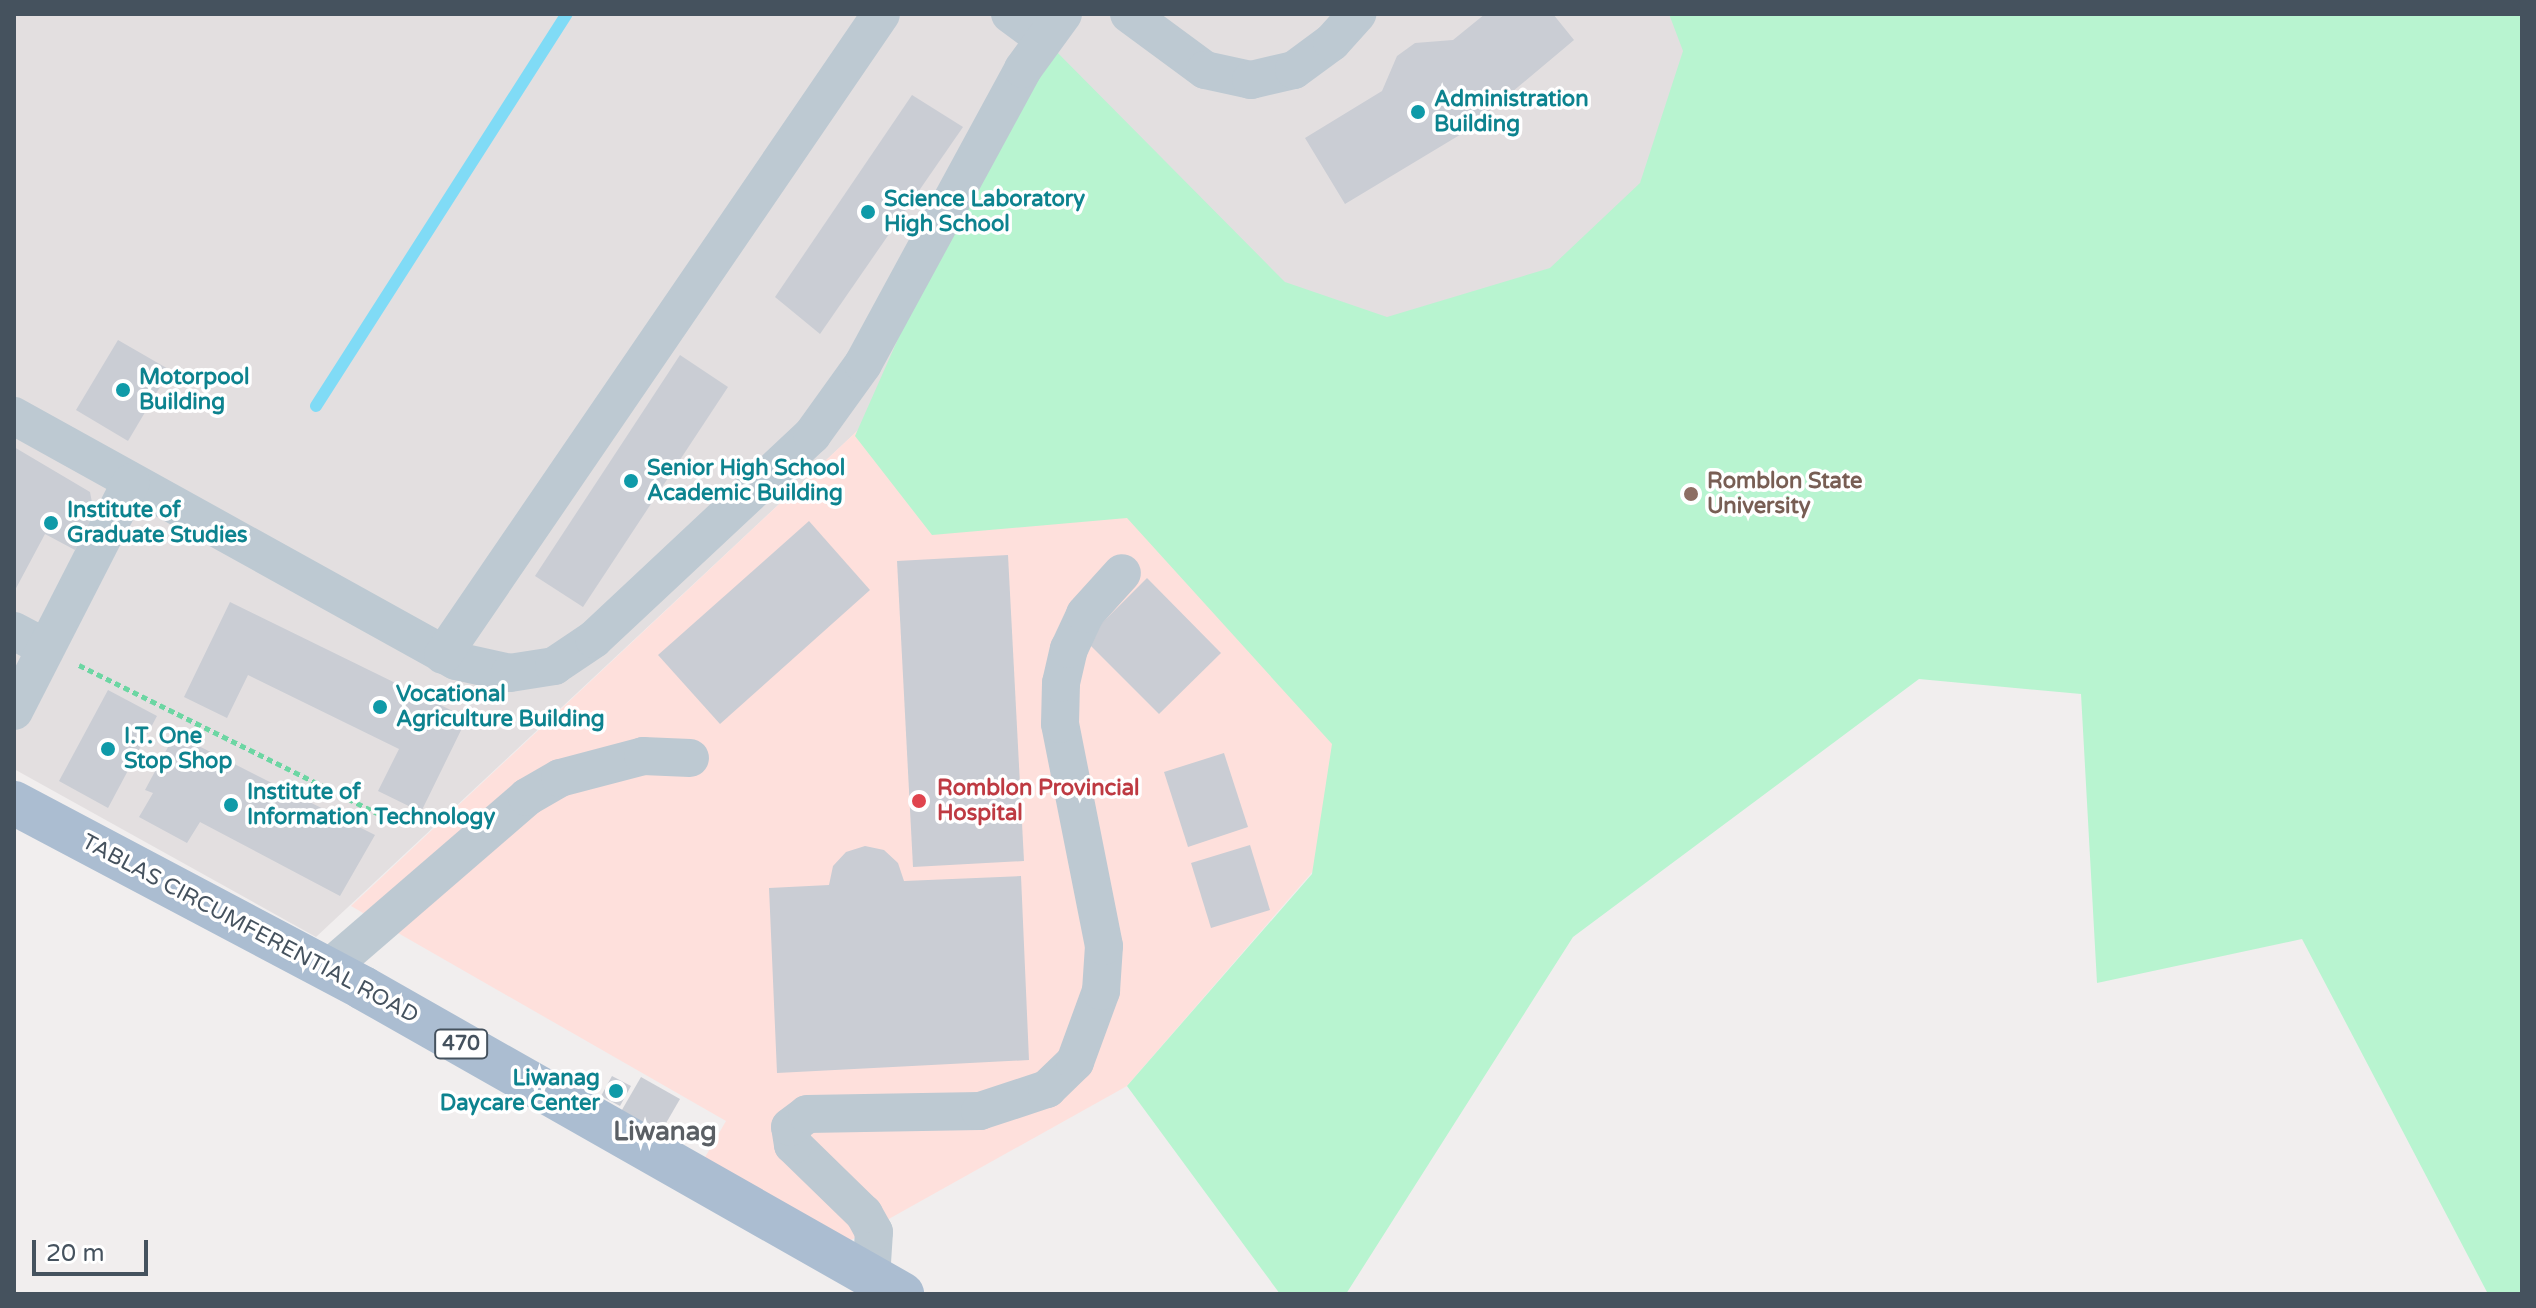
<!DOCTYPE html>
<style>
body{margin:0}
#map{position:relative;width:2536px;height:1308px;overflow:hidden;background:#f1eeee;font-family:"Varela Round",sans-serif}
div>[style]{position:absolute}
.education>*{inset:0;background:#e3dfe0}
.medical>*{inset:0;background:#fee0dc}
.green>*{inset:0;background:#b8f4d0}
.stream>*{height:12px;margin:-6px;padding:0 6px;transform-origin:6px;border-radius:6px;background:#80dbf6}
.building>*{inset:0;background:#cacdd4}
.path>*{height:5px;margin-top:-2.5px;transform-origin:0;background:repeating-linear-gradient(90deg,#6cd6a3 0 6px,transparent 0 10px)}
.minor>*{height:38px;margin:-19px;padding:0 19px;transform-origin:19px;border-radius:19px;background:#bdc9d2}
.major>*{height:44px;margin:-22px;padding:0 22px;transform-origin:22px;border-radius:22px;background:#abbdd1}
.dots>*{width:22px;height:22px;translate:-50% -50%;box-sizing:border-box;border:4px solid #fff;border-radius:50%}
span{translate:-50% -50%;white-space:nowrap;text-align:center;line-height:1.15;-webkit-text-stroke:7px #fff;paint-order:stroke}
.shield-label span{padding:2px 6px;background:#fff;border:2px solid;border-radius:6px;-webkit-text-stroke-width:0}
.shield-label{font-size:20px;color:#45525e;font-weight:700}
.culture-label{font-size:22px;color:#0d838f;font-weight:700}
.left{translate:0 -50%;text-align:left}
.right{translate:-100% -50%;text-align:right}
.education-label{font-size:22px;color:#785e54;font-weight:700}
.health-label{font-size:22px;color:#be3a42;font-weight:700}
.street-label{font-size:22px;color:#45525e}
.quarter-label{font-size:26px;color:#5a5f64;font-weight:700}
.frame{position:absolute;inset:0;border:16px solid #45525e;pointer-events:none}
.scale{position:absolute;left:32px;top:1240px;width:116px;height:36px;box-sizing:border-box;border:4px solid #45525e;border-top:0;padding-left:10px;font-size:24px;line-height:28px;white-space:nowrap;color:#45525e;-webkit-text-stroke:6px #fff;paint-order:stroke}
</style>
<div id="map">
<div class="education">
<i style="clip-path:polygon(14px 14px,2522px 14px,1542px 858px,1052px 249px,316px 937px,14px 769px)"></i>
</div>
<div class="medical">
<i style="clip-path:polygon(1052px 248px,1437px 728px,1127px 1086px,844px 1244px,704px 1159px,726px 1121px,351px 906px)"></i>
</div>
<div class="green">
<i style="clip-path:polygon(1669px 14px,2522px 14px,2522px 1294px,2488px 1294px,2302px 939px,2097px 983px,2081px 694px,1919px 679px,1573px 937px,1346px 1294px,1280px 1294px,1127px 1086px,1312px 874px,1332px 744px,1127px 518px,932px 535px,855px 436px,991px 129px,1044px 39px,1285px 282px,1387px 317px,1550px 268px,1640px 183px,1683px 51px)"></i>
</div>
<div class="stream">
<i style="left:316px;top:406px;width:465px;rotate:-57.4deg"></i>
</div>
<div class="building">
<i style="clip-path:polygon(1485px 14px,1553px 14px,1574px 40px,1463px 133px,1345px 204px,1305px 138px,1382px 91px,1397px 56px,1415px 43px,1453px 40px)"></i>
<i style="clip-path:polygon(912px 95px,963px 127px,820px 334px,775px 297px)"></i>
<i style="clip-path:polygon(118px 340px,170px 370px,128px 441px,76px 410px)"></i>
<i style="clip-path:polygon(680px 355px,728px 387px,583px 607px,535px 576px)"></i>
<i style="clip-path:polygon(14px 447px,90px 492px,94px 513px,75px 550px,45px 534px,14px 592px)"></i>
<i style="clip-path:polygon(809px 521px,870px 590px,720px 724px,658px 655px)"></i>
<i style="clip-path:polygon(1008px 555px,1024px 861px,913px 867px,897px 561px)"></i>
<i style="clip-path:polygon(1147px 578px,1221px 653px,1159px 714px,1085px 640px)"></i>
<i style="clip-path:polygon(230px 602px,467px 718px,421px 812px,378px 791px,399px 749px,248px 675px,227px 718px,184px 697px)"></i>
<i style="clip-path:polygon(108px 690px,157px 716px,108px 808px,59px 781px)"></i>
<i style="clip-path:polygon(175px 734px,375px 835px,340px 896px,200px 822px,187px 843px,139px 817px,153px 793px,145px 790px)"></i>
<i style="clip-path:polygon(1224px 753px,1248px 827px,1188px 847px,1164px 772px)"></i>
<i style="clip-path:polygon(1250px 845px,1270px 910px,1211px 928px,1191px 863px)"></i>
<i style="clip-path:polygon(865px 846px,884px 850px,898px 863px,904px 881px,1021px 876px,1029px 1060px,777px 1073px,769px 888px,829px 885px,833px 866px,846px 852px)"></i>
<i style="clip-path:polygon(612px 1076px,631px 1086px,620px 1106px,601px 1096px)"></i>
<i style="clip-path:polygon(641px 1077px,680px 1099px,658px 1137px,619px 1115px)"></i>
</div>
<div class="path">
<i style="left:79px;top:665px;width:358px;rotate:26.4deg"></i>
</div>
<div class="minor">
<i style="left:1010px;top:14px;width:42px;rotate:36.3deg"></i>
<i style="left:1129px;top:14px;width:94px;rotate:36.4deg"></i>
<i style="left:1205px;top:70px;width:47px;rotate:12.3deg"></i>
<i style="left:1251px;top:80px;width:44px;rotate:-13.1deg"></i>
<i style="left:1294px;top:70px;width:47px;rotate:-36.4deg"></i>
<i style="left:1332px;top:42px;width:38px;rotate:-48deg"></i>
<i style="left:14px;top:416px;width:505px;rotate:29deg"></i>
<i style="left:456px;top:661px;width:55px;rotate:12.5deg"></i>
<i style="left:510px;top:673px;width:45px;rotate:-9deg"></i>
<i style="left:554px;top:666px;width:48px;rotate:-34deg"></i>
<i style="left:594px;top:639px;width:299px;rotate:-43.1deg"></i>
<i style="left:812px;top:435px;width:87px;rotate:-54.3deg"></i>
<i style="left:863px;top:364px;width:336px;rotate:-61.5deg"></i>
<i style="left:1023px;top:69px;width:68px;rotate:-54deg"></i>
<i style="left:14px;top:631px;width:36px;rotate:28deg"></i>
<i style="left:443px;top:655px;width:776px;rotate:-55.65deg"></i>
<i style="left:14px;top:711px;width:257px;rotate:-62.9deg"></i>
<i style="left:328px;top:969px;width:263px;rotate:-40.8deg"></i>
<i style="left:527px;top:797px;width:38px;rotate:-30deg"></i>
<i style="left:560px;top:778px;width:86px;rotate:-14.8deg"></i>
<i style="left:643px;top:756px;width:47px;rotate:2.4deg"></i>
<i style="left:871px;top:1278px;width:46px;rotate:-86.3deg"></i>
<i style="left:874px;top:1232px;width:21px;rotate:-119deg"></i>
<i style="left:864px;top:1214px;width:99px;rotate:-135.8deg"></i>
<i style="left:793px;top:1145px;width:18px;rotate:-99deg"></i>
<i style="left:790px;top:1127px;width:21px;rotate:-37deg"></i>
<i style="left:807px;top:1114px;width:173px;rotate:-1deg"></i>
<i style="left:980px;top:1111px;width:71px;rotate:-18.2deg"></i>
<i style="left:1047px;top:1089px;width:39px;rotate:-44deg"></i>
<i style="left:1075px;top:1062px;width:76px;rotate:-69.9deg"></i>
<i style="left:1101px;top:991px;width:45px;rotate:-86.2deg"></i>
<i style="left:1104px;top:946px;width:226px;rotate:-101.2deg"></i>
<i style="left:1060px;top:724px;width:41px;rotate:-88.6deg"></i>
<i style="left:1061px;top:683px;width:35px;rotate:-77deg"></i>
<i style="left:1069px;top:649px;width:38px;rotate:-65deg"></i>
<i style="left:1085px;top:614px;width:55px;rotate:-47.9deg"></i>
</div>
<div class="major">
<i style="left:14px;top:803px;width:395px;rotate:27.9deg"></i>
<i style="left:363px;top:988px;width:620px;rotate:29.58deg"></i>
</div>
<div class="dots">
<i style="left:1418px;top:112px;background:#0f9aa8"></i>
<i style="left:868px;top:212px;background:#0f9aa8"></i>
<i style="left:123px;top:390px;background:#0f9aa8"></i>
<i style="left:631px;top:481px;background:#0f9aa8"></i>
<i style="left:1691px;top:494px;background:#8d6e63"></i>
<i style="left:51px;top:523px;background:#0f9aa8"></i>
<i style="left:380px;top:707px;background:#0f9aa8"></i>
<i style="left:108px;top:749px;background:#0f9aa8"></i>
<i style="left:919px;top:801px;background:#e0444e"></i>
<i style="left:231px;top:805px;background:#0f9aa8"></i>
<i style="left:616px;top:1091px;background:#0f9aa8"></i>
</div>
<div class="shield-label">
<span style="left:461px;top:1044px">470</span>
</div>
<div class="culture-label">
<span class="left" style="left:1434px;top:112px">Administration<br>Building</span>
<span class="left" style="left:884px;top:212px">Science Laboratory<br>High School</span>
<span class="left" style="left:139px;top:390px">Motorpool<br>Building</span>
<span class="left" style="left:647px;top:481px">Senior High School<br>Academic Building</span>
<span class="left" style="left:67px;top:523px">Institute of<br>Graduate Studies</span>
<span class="left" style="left:396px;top:707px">Vocational<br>Agriculture Building</span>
<span class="left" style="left:124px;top:749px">I.T. One<br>Stop Shop</span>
<span class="left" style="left:247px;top:805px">Institute of<br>Information Technology</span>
<span class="right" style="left:600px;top:1091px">Liwanag<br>Daycare Center</span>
</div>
<div class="education-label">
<span class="left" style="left:1707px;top:494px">Romblon State<br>University</span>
</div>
<div class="health-label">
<span class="left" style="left:937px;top:801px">Romblon Provincial<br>Hospital</span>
</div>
<div class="street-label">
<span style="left:250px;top:929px;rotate:28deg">TABLAS CIRCUMFERENTIAL ROAD</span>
</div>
<div class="quarter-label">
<span style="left:665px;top:1132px">Liwanag</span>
</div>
<div class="frame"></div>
<div class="scale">20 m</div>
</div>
